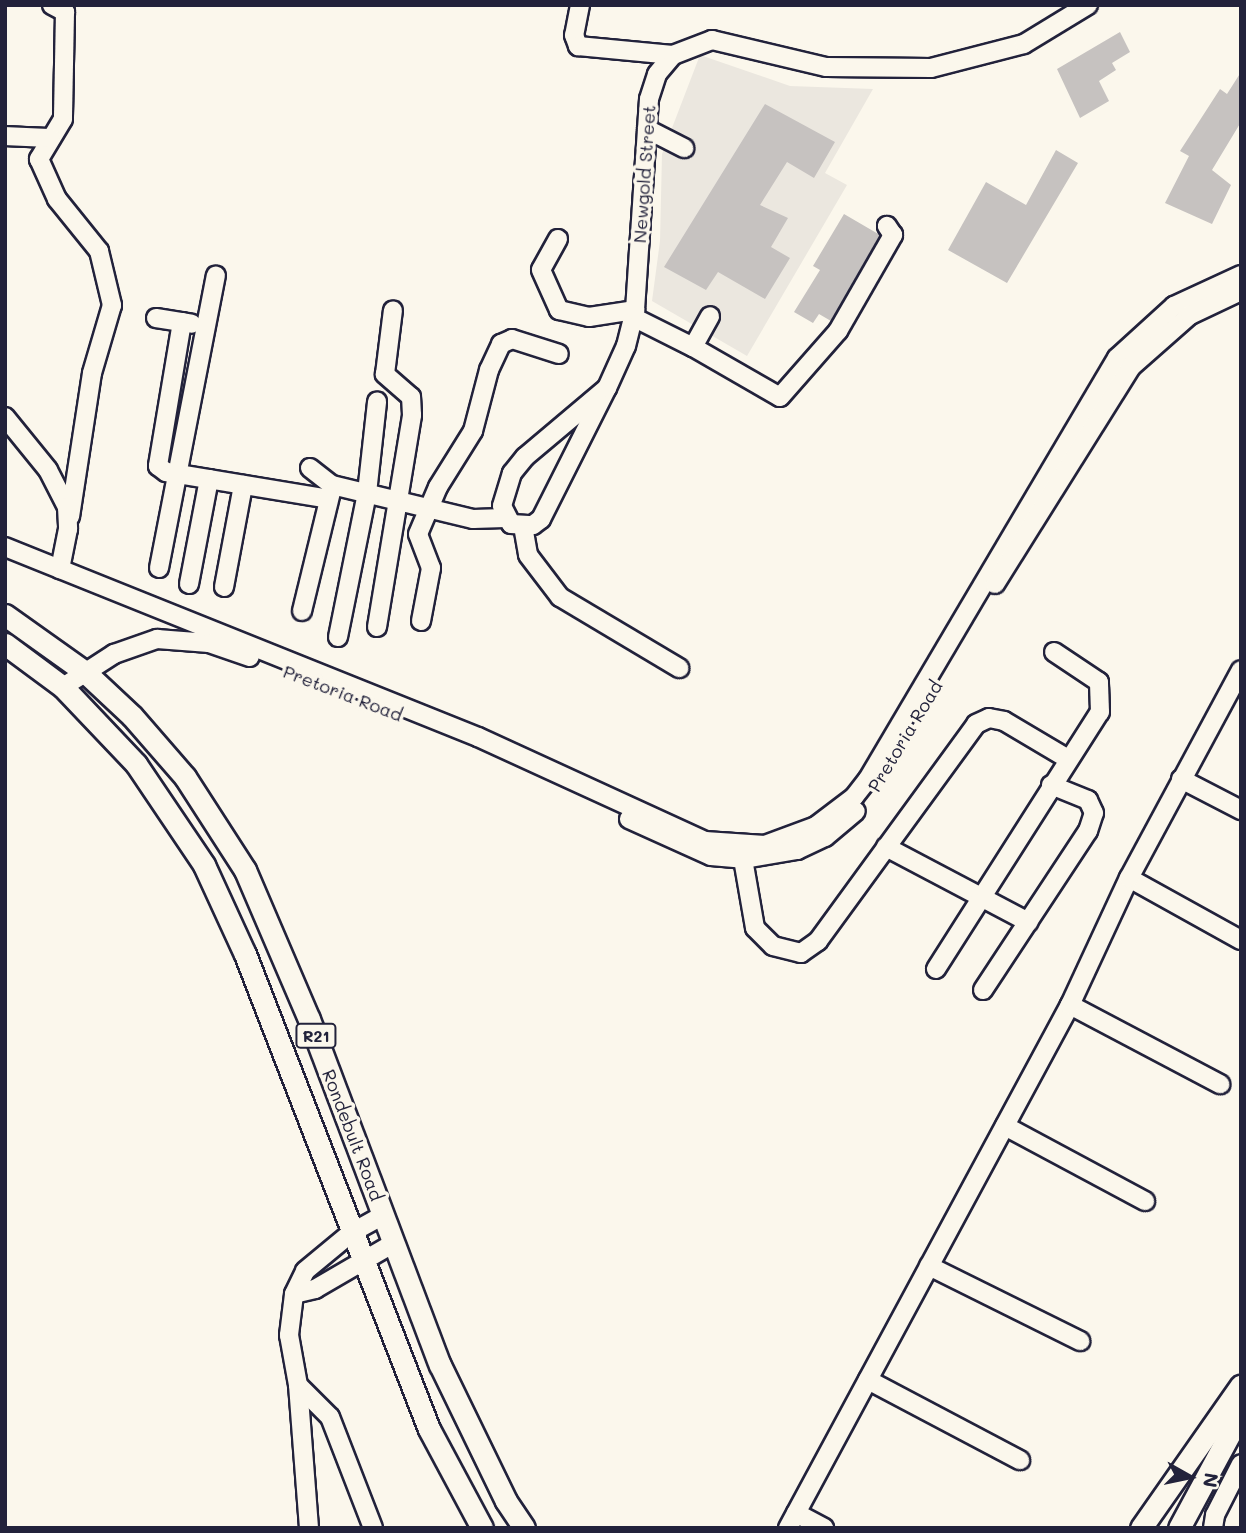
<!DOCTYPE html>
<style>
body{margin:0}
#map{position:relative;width:1246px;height:1533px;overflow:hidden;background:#fbf7ec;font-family:Mali,sans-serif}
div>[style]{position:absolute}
.built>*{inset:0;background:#ebe7df}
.building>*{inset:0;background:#c6c2c0}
.roads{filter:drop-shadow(2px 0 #22223b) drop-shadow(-2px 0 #22223b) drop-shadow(0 2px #22223b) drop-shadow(0 -2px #22223b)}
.minor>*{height:18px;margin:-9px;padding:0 9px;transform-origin:9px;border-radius:9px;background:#fbf7ec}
.major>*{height:21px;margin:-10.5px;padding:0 10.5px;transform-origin:10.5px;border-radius:10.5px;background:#fbf7ec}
span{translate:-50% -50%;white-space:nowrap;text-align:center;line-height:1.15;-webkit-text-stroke:7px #fbf7ec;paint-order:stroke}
.shield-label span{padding:2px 5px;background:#fbf7ec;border:2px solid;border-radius:5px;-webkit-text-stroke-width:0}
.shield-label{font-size:16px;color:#22223b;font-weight:700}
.street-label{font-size:18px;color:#22223b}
.frame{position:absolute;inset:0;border:7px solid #22223b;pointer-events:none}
.north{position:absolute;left:1155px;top:1442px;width:70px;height:70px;-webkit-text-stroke:5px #fbf7ec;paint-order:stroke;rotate:99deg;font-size:19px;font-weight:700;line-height:28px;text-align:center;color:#22223b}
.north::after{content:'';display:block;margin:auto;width:24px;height:32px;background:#22223b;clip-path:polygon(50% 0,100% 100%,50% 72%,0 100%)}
</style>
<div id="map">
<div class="built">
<i style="clip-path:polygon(700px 55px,790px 86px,873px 89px,825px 173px,847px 185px,747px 356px,652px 301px,660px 241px,662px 154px)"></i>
</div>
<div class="building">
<i style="clip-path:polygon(1120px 32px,1130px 52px,1112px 63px,1116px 70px,1099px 81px,1109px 101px,1080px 118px,1057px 69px)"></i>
<i style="clip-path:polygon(1241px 72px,1241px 122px,1212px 170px,1231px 185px,1212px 224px,1165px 203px,1189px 156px,1180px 151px,1220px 89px,1227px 94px)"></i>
<i style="clip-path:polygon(765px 104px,835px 142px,814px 178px,787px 162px,760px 205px,788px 218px,771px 247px,790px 258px,765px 299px,718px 272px,706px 290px,664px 267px)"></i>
<i style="clip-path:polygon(1056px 150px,1078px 163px,1007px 283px,948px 250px,986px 182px,1026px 205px)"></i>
<i style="clip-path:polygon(844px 214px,880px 235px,831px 321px,819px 314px,813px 323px,794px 312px,820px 270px,813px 266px)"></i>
</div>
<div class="roads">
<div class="minor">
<i style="left:52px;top:5px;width:15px;rotate:28deg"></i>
<i style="left:65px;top:12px;width:107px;rotate:91.1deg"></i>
<i style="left:63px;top:119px;width:47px;rotate:121deg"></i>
<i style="left:39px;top:159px;width:44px;rotate:65.8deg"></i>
<i style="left:57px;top:199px;width:67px;rotate:51.1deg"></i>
<i style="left:99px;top:251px;width:56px;rotate:76.5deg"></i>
<i style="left:112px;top:305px;width:71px;rotate:106.4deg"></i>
<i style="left:92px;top:373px;width:145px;rotate:98.7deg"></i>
<i style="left:580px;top:5px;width:31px;rotate:101deg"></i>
<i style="left:574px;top:35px;width:12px;rotate:70deg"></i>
<i style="left:578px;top:46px;width:95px;rotate:5.4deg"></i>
<i style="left:647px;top:129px;width:42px;rotate:27.2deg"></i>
<i style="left:5px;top:136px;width:46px;rotate:2.5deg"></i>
<i style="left:558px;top:239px;width:35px;rotate:119deg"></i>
<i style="left:541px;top:270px;width:44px;rotate:65.8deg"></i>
<i style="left:559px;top:310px;width:31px;rotate:13deg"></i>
<i style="left:589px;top:317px;width:47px;rotate:-8.7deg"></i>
<i style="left:156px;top:318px;width:36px;rotate:9deg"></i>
<i style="left:635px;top:318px;width:65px;rotate:26.6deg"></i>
<i style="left:693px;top:347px;width:35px;rotate:-61deg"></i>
<i style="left:182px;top:322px;width:146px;rotate:99.5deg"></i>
<i style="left:158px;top:466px;width:10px;rotate:37deg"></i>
<i style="left:166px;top:472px;width:165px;rotate:9.4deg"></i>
<i style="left:693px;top:347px;width:100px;rotate:29.9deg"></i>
<i style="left:780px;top:397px;width:88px;rotate:-48.7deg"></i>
<i style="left:838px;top:331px;width:111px;rotate:-60.2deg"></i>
<i style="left:893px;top:235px;width:11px;rotate:-124deg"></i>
<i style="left:607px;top:388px;width:107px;rotate:139.9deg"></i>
<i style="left:525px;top:457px;width:21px;rotate:129deg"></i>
<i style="left:512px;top:473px;width:34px;rotate:107deg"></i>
<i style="left:502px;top:506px;width:20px;rotate:63deg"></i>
<i style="left:511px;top:524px;width:22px;rotate:3deg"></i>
<i style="left:533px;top:525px;width:10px;rotate:-37deg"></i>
<i style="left:541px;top:519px;width:147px;rotate:-63.3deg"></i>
<i style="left:607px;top:388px;width:46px;rotate:-65.7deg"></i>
<i style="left:626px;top:346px;width:37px;rotate:-76deg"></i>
<i style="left:635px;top:310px;width:211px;rotate:-86.2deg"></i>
<i style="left:649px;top:99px;width:26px;rotate:-72deg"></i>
<i style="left:657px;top:74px;width:25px;rotate:-50deg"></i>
<i style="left:673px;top:55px;width:42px;rotate:-21deg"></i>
<i style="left:712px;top:40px;width:117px;rotate:13.3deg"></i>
<i style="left:826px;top:67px;width:105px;rotate:0.5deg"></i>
<i style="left:931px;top:68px;width:96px;rotate:-14.5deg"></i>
<i style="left:1024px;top:44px;width:75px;rotate:-31.4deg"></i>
<i style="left:5px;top:417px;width:68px;rotate:50.9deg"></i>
<i style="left:48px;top:470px;width:42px;rotate:62.8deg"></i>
<i style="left:67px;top:507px;width:22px;rotate:87deg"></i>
<i style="left:68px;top:529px;width:41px;rotate:101.3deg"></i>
<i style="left:310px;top:468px;width:28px;rotate:38deg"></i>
<i style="left:332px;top:485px;width:145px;rotate:13.6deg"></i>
<i style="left:473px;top:519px;width:32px;rotate:-2deg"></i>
<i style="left:523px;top:526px;width:29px;rotate:80deg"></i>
<i style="left:528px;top:555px;width:53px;rotate:52.7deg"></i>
<i style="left:560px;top:597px;width:139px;rotate:30.8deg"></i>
<i style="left:5px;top:547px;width:510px;rotate:21.88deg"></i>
<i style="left:478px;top:737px;width:250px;rotate:24.6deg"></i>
<i style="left:705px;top:841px;width:60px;rotate:3.8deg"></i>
<i style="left:765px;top:845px;width:54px;rotate:-20.4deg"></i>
<i style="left:816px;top:826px;width:48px;rotate:-37.3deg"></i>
<i style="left:854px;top:797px;width:23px;rotate:-52deg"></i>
<i style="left:868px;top:779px;width:489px;rotate:-59.4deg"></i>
<i style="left:1117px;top:358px;width:77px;rotate:-42.4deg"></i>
<i style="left:1174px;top:306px;width:74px;rotate:-24.8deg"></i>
<i style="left:159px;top:568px;width:298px;rotate:-79deg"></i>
<i style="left:189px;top:584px;width:107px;rotate:-79.2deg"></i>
<i style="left:995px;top:584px;width:256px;rotate:-57.9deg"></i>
<i style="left:1131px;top:367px;width:79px;rotate:-41.4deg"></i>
<i style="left:1190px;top:315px;width:56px;rotate:-25.2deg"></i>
<i style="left:224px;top:587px;width:104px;rotate:-79.4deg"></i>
<i style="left:302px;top:611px;width:127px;rotate:-76.3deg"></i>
<i style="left:421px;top:621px;width:54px;rotate:-79.3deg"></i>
<i style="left:431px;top:568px;width:36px;rotate:-111deg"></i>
<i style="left:418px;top:534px;width:51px;rotate:-66.9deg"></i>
<i style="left:438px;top:487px;width:66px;rotate:-58deg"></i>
<i style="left:473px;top:431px;width:63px;rotate:-75.3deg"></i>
<i style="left:489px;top:370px;width:29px;rotate:-65deg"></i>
<i style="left:501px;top:344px;width:12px;rotate:-24deg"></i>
<i style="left:512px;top:339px;width:49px;rotate:17.7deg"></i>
<i style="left:377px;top:627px;width:215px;rotate:-80.6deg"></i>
<i style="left:412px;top:415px;width:18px;rotate:-93deg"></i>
<i style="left:411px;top:397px;width:35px;rotate:-139deg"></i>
<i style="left:385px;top:374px;width:64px;rotate:-82.9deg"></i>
<i style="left:338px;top:637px;width:147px;rotate:-78.6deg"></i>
<i style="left:367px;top:493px;width:92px;rotate:-83.7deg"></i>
<i style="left:63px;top:687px;width:61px;rotate:-32.9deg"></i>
<i style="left:114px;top:654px;width:46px;rotate:-19.2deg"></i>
<i style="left:157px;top:639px;width:52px;rotate:4.4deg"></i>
<i style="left:209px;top:643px;width:43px;rotate:18.9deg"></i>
<i style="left:1181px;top:779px;width:68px;rotate:27.3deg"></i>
<i style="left:629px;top:819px;width:90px;rotate:24.3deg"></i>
<i style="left:711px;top:856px;width:32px;rotate:5deg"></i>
<i style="left:743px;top:859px;width:55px;rotate:-9.5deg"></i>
<i style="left:797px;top:850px;width:31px;rotate:-25deg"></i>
<i style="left:825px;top:837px;width:40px;rotate:-40deg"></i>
<i style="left:886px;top:847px;width:161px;rotate:27.8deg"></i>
<i style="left:743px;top:859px;width:70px;rotate:80.1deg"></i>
<i style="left:755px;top:928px;width:25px;rotate:45deg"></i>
<i style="left:773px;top:946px;width:29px;rotate:14deg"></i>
<i style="left:801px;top:953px;width:21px;rotate:-35deg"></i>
<i style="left:818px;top:941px;width:268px;rotate:-53.9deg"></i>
<i style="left:976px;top:724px;width:14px;rotate:-25deg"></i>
<i style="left:989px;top:718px;width:15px;rotate:11deg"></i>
<i style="left:1004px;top:721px;width:74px;rotate:30.7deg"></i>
<i style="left:1129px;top:878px;width:128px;rotate:29deg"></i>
<i style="left:936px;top:969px;width:305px;rotate:-57.5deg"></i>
<i style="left:1100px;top:712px;width:30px;rotate:-92deg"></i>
<i style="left:1099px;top:682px;width:54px;rotate:-146.3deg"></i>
<i style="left:983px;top:990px;width:191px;rotate:-56.6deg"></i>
<i style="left:1088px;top:831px;width:19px;rotate:-72deg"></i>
<i style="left:1094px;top:813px;width:14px;rotate:-115deg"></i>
<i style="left:1088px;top:800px;width:40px;rotate:-158deg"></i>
<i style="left:1070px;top:1005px;width:170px;rotate:27.8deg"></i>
<i style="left:1005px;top:1126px;width:159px;rotate:28.2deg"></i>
<i style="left:929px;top:1266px;width:169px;rotate:26.4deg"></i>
<i style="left:294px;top:1294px;width:22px;rotate:-13deg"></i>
<i style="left:315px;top:1289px;width:91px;rotate:-30.2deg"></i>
<i style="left:868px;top:1380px;width:172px;rotate:27.8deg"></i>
<i style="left:298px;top:1385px;width:45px;rotate:45deg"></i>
<i style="left:330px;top:1417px;width:119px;rotate:68.8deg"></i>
<i style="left:796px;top:1513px;width:32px;rotate:28deg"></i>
<i style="left:309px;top:1528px;width:143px;rotate:-94.4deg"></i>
<i style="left:298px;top:1385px;width:51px;rotate:-100.2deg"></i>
<i style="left:289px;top:1335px;width:41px;rotate:-83deg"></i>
<i style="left:294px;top:1294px;width:25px;rotate:-64deg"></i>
<i style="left:305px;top:1271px;width:60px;rotate:-39.6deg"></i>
<i style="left:351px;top:1233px;width:37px;rotate:-29deg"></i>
<i style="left:788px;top:1528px;width:594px;rotate:-61.67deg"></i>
<i style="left:1070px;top:1005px;width:140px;rotate:-65.1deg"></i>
<i style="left:1129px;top:878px;width:236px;rotate:-61.7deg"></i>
<i style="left:1213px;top:1528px;width:13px;rotate:-81deg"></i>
<i style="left:1215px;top:1515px;width:57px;rotate:-63deg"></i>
</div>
<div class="major">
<i style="left:5px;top:615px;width:98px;rotate:35.5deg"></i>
<i style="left:85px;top:672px;width:64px;rotate:43.1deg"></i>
<i style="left:132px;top:716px;width:81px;rotate:49deg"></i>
<i style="left:185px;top:777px;width:111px;rotate:57.2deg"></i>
<i style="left:245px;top:870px;width:162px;rotate:66.8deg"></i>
<i style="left:309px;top:1019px;width:370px;rotate:69.3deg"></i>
<i style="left:440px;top:1365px;width:151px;rotate:64.1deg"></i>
<i style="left:506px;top:1501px;width:32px;rotate:56deg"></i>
<i style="left:5px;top:644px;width:72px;rotate:36.6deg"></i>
<i style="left:63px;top:687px;width:106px;rotate:46.5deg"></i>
<i style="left:136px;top:764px;width:122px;rotate:56deg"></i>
<i style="left:204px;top:865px;width:98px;rotate:65.3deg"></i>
<i style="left:245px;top:954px;width:509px;rotate:68.83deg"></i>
<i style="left:429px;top:1429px;width:112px;rotate:61.8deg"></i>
<i style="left:1141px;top:1528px;width:174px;rotate:-55deg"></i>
<i style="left:1179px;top:1528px;width:131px;rotate:-61.7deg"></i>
</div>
</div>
<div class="shield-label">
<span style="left:316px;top:1036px">R21</span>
</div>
<div class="street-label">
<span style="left:644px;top:174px;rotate:-86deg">Newgold Street</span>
<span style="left:343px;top:693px;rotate:21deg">Pretoria Road</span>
<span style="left:905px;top:736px;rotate:-59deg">Pretoria Road</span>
<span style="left:353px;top:1135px;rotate:69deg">Rondebult Road</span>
</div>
<div class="frame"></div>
<div class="north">N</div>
</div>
